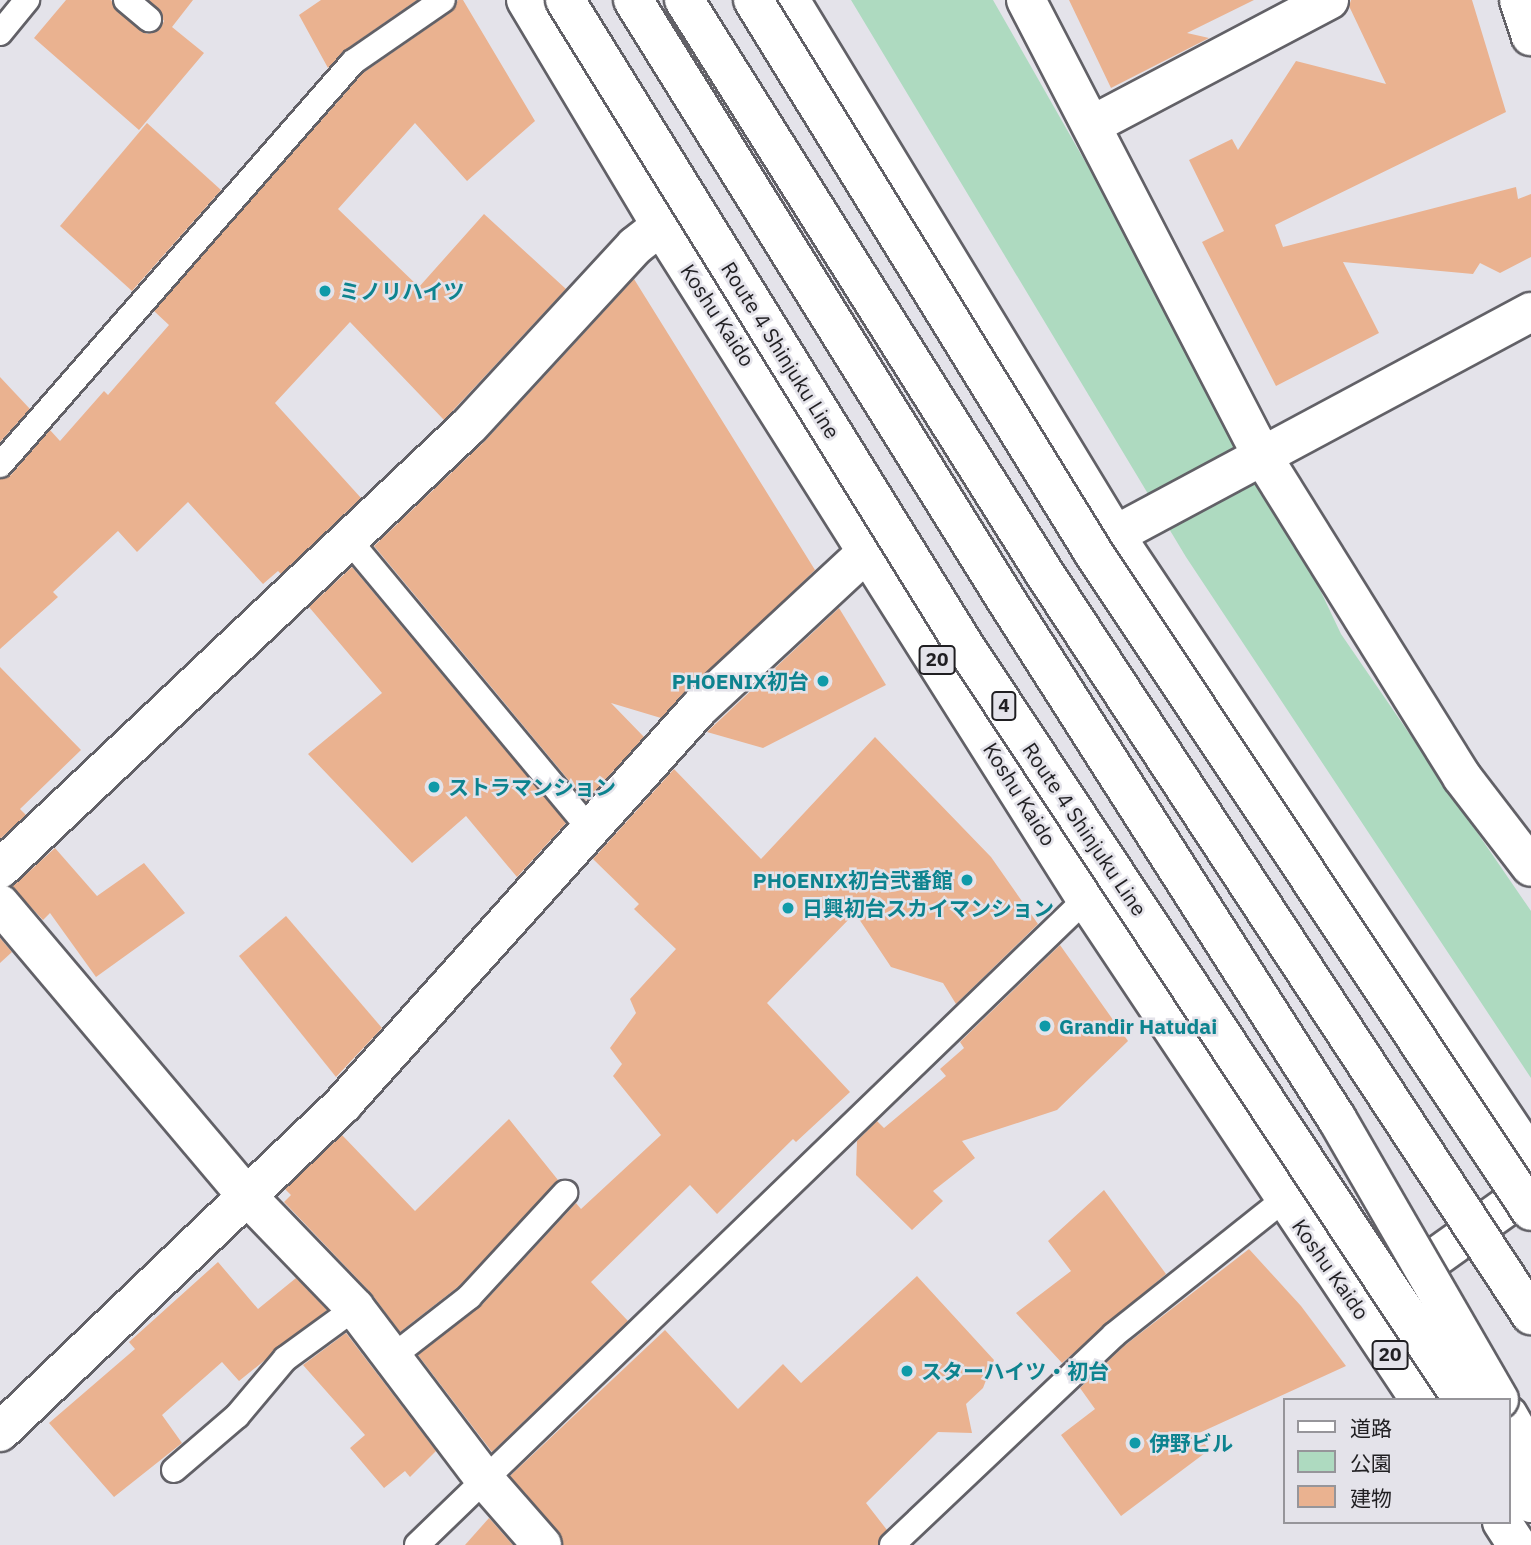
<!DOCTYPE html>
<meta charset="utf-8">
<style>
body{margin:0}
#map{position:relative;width:1531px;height:1545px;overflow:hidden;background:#e4e3ea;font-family:"IBM Plex Sans","Noto Sans JP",sans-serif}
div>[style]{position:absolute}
.green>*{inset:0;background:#aedac0}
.building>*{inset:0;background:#eab290}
.roads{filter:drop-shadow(2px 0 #626167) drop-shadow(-2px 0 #626167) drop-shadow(0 2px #626167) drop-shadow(0 -2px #626167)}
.lane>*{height:24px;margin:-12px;padding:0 12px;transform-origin:12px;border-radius:12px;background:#fff}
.street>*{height:38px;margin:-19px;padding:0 19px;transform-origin:19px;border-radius:19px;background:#fff}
.secondary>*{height:38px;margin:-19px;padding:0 19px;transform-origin:19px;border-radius:19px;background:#fff}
.highway>*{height:38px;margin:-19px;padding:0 19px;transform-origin:19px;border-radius:19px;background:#fff}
.bridges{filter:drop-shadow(2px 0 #626167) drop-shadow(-2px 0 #626167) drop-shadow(0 2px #626167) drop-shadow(0 -2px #626167)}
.highway-bridge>*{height:38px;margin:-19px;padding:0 19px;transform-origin:19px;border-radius:19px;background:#fff}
.dots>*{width:19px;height:19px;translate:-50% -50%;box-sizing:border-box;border:4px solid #e4e3ea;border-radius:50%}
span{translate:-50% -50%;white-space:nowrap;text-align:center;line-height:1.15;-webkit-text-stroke:5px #e4e3ea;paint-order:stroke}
.shield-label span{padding:2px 5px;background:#e4e3ea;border:2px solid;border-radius:5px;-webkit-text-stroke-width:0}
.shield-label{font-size:19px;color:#201f22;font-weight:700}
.culture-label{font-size:21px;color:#0d838f;font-weight:700}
.left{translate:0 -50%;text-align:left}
.right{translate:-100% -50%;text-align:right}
.street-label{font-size:21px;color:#201f22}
.legend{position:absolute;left:1283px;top:1398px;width:228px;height:126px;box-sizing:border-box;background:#e4e3ea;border:2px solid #96959a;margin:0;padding:9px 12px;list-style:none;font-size:21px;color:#201f22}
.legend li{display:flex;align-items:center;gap:14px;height:35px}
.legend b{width:35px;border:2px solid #96959a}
</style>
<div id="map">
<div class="green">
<i style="clip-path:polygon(851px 0,993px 0,1274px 493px,1341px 634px,1531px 911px,1531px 1078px,1186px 557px)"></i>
</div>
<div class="building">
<i style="clip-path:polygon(66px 0,111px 0,117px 11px,147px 34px,160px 29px,164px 21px,149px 0,193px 0,172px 27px,204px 53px,139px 130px,34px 38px)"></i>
<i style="clip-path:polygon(321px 0,417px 0,345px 50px,328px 68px,299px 15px)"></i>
<i style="clip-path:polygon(458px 0,463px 0,535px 121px,467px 181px,415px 123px,338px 209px,419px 287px,484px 214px,566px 289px,444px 420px,350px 322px,275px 403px,361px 498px,281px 574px,278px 571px,263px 584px,188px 502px,137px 552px,118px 531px,53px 592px,58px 597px,0 649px,0 479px,11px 475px,50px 430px,60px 441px,104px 391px,108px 395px,169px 325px,154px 311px,363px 73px,451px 12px)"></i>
<i style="clip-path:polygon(1069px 0,1254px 0,1187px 33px,1209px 38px,1111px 88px)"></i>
<i style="clip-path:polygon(1351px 0,1472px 0,1506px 112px,1275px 225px,1283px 247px,1516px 187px,1518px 199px,1531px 194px,1531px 257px,1500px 273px,1480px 263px,1473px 274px,1343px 262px,1379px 333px,1276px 386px,1202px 242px,1224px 231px,1189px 160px,1232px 139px,1238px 150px,1296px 61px,1386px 84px,1349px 6px)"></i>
<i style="clip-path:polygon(147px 123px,221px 190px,132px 291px,60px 226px)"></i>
<i style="clip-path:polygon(634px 279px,815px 570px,661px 718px,611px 703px,644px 737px,586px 801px,374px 546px,485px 441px)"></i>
<i style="clip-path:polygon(0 377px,30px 409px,0 442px)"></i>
<i style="clip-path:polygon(352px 567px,566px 823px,517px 877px,466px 816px,412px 863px,308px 754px,382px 693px,309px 607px)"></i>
<i style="clip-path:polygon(839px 608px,886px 685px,763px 748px,707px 732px)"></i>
<i style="clip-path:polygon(0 667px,81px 750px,20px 809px,26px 815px,0 839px)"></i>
<i style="clip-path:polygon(875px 737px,991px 857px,1038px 924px,956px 1004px,943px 983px,891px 967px,855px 913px,767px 1003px,850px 1092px,796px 1142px,793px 1139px,717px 1214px,690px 1185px,591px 1282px,628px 1321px,492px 1452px,418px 1355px,480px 1307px,576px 1203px,581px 1209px,661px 1135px,613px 1076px,622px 1064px,610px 1048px,636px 1013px,630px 999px,676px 949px,634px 909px,639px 904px,593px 859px,674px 769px,761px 859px)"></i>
<i style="clip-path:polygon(55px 848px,97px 896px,144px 863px,185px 913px,96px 977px,50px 913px,43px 920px,12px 887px)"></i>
<i style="clip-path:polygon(286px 916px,382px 1028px,336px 1077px,239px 956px)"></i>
<i style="clip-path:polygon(0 938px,12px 952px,0 963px)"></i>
<i style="clip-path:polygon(1060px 945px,1128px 1041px,1057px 1110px,962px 1141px,975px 1158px,933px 1191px,943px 1201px,912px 1230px,856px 1175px,857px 1141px,877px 1121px,884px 1128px,946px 1076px,940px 1069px,964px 1048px,960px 1042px)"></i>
<i style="clip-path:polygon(509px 1119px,558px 1180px,459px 1286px,400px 1332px,371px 1293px,284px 1202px,291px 1195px,285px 1189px,342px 1135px,415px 1211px)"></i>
<i style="clip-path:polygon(1104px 1190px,1166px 1274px,1062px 1363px,1016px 1313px,1071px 1271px,1048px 1241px)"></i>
<i style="clip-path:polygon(1249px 1249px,1301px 1306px,1346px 1366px,1197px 1434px,1209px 1450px,1121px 1516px,1061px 1435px,1095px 1409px,1080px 1388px,1124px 1346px)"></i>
<i style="clip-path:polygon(218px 1262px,258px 1309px,296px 1278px,327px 1310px,239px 1381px,222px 1362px,162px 1415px,182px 1443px,114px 1497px,49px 1423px,135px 1349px,129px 1342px)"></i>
<i style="clip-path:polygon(917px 1276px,994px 1360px,983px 1388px,966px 1404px,972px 1433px,938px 1432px,866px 1503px,887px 1530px,878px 1545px,563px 1545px,558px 1531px,510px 1476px,665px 1330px,738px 1409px,783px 1364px,801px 1383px)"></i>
<i style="clip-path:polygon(346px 1333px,436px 1451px,410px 1477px,405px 1471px,384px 1488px,350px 1448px,365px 1435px,303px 1365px)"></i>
<i style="clip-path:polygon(489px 1518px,513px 1545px,465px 1545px)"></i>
</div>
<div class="roads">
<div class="lane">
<i style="left:126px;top:0;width:30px;rotate:40deg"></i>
<i style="left:0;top:33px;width:43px;rotate:-50.7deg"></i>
<i style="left:0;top:465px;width:536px;rotate:-48.78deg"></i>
<i style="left:353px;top:62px;width:109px;rotate:-34.6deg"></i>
<i style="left:349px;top:540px;width:376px;rotate:50.2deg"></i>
<i style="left:392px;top:1357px;width:98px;rotate:-37.9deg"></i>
<i style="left:469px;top:1297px;width:142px;rotate:-47.3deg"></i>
<i style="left:174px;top:1470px;width:83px;rotate:-40.6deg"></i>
<i style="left:237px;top:1416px;width:75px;rotate:-49.9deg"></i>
<i style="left:285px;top:1359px;width:87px;rotate:-36.1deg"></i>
<i style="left:417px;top:1545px;width:930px;rotate:-44deg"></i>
<i style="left:892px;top:1545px;width:306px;rotate:-43.4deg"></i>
<i style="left:1114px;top:1335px;width:216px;rotate:-38.6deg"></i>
</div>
<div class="street">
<i style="left:1026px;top:0;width:511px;rotate:62.63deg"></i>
<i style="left:1261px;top:454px;width:380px;rotate:58.1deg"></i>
<i style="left:1462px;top:777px;width:113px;rotate:52.5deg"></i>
<i style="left:1519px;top:0;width:38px;rotate:72deg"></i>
<i style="left:1092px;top:125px;width:268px;rotate:-27.8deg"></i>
<i style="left:1115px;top:535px;width:472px;rotate:-28.2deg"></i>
<i style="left:0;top:869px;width:645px;rotate:-43.37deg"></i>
<i style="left:469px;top:426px;width:245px;rotate:-47.3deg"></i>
<i style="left:635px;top:246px;width:33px;rotate:-38deg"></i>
<i style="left:0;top:904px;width:380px;rotate:49.8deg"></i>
<i style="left:245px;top:1194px;width:158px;rotate:46deg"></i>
<i style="left:355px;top:1308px;width:217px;rotate:52.9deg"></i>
<i style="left:486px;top:1481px;width:85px;rotate:48.8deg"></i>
<i style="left:0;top:1432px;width:475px;rotate:-43.7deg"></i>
<i style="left:343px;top:1104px;width:534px;rotate:-48.04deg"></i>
<i style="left:700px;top:707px;width:229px;rotate:-42.9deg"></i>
</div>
<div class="secondary">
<i style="left:1362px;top:1310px;width:208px;rotate:-35.6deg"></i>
</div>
<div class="highway">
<i style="left:526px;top:0;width:263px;rotate:59.1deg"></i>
<i style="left:661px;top:226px;width:796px;rotate:57.73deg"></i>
<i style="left:1086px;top:899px;width:602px;rotate:56.31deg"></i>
<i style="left:790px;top:0;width:626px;rotate:58.72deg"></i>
<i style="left:1115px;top:535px;width:749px;rotate:56.27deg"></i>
<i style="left:1508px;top:1415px;width:46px;rotate:60.1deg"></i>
<i style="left:1508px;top:1468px;width:42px;rotate:56.7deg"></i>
<i style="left:1502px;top:1522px;width:27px;rotate:57deg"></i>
</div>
</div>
<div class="bridges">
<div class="highway-bridge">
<i style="left:565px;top:0;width:758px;rotate:58.26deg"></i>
<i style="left:964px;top:645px;width:905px;rotate:56.54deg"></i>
<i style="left:633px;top:0;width:701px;rotate:58.12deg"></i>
<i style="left:1003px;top:595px;width:621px;rotate:57.49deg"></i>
<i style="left:1337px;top:1119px;width:324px;rotate:60deg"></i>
<i style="left:684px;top:0;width:674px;rotate:57.84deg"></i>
<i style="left:1043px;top:571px;width:890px;rotate:56.74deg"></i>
<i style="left:753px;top:0;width:648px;rotate:58.37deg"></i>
<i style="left:1093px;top:552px;width:791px;rotate:56.39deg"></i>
</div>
</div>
<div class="dots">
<i style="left:325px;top:291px;background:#0f9aa8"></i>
<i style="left:823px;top:681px;background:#0f9aa8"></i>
<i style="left:434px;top:787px;background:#0f9aa8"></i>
<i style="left:967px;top:880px;background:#0f9aa8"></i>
<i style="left:788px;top:908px;background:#0f9aa8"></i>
<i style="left:1045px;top:1026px;background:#0f9aa8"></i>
<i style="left:907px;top:1371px;background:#0f9aa8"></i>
<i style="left:1135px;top:1443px;background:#0f9aa8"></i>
</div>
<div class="shield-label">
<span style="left:937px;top:660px">20</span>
<span style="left:1004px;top:706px">4</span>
<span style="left:1390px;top:1355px">20</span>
</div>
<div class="culture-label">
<span class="left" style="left:339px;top:291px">ミノリハイツ</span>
<span class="right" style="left:809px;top:681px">PHOENIX初台</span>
<span class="left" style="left:448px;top:787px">ストラマンション</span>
<span class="right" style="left:953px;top:880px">PHOENIX初台弐番館</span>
<span class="left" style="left:802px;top:908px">日興初台スカイマンション</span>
<span class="left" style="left:1059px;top:1026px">Grandir Hatudai</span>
<span class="left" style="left:921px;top:1371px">スターハイツ・初台</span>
<span class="left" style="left:1149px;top:1443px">伊野ビル</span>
</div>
<div class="street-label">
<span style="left:718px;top:315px;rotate:57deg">Koshu Kaido</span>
<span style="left:781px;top:350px;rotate:58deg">Route 4 Shinjuku Line</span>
<span style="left:1020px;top:794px;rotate:58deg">Koshu Kaido</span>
<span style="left:1085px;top:829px;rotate:56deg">Route 4 Shinjuku Line</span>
<span style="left:1331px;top:1269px;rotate:55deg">Koshu Kaido</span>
</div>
<ul class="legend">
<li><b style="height:9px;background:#fff"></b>道路</li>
<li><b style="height:19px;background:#aedac0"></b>公園</li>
<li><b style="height:19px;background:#eab290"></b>建物</li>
</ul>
</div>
